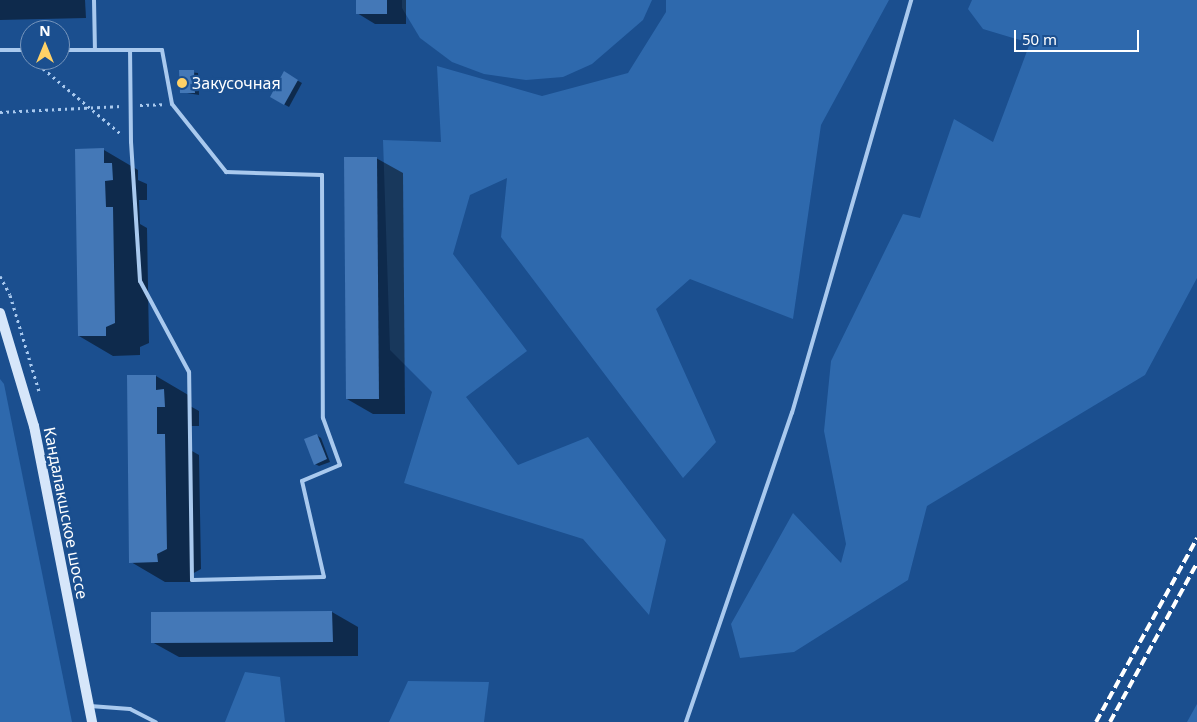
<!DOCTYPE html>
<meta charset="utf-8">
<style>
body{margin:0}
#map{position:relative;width:1197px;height:722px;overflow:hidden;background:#1b4f8f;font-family:"Noto Sans",sans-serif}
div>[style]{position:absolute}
.green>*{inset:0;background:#2e69ad}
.shadow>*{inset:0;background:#0007}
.building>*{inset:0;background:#4478b7}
.path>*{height:3px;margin-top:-1.5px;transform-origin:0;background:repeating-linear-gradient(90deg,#a9c9ee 0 2.5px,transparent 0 6.5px)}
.lane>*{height:4px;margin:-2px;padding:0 2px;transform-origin:2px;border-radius:2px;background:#a9c9ee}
.secondary>*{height:10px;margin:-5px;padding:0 5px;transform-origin:5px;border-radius:5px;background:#d6e6fa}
.rail>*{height:4px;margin-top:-2px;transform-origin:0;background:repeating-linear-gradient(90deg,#fff 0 9px,transparent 0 13px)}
.dots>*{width:14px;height:14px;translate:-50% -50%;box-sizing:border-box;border:2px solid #1b4f8f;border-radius:50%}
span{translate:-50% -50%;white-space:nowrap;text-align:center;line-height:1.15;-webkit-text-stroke:4.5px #1b4f8f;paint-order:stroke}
.poi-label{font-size:16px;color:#fff}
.left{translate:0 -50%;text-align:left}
.street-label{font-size:16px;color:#fff}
.north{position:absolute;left:20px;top:20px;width:50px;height:50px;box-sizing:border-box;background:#1b4f8f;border:1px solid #7695bc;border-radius:50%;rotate:0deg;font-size:14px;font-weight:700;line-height:20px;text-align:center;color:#fff}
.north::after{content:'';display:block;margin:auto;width:18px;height:22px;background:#ffd166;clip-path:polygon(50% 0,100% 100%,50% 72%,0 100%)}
.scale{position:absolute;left:1014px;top:30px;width:125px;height:22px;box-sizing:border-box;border:2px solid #fff;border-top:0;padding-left:6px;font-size:15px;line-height:18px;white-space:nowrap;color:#fff;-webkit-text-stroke:4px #1b4f8f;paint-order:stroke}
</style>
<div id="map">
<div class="green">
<i style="clip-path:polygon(402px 0,652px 0,643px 20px,592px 64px,563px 77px,526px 80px,484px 74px,452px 62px,420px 38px,402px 8px)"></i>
<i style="clip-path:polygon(666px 0,889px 0,821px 125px,793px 319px,690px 279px,656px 309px,716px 442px,683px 478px,501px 237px,507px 178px,470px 195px,453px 254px,527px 351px,466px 397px,518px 465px,588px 437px,666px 540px,649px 615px,583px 539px,404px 483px,432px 392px,390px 350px,383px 140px,441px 142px,437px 66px,542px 96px,628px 73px,666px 12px)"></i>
<i style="clip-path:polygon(972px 0,1197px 0,1197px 278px,1145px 375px,927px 506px,908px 580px,794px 652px,740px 658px,731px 624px,793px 513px,841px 563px,846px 544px,824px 431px,831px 361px,903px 214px,920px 218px,954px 119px,993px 142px,1030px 43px,983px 29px,968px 9px)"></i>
<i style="clip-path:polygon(0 379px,4px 384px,72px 722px,0 722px)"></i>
<i style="clip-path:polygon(245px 672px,280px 677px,285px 722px,225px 722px)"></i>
<i style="clip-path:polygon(408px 681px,489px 682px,484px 722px,389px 722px)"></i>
<i style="clip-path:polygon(1197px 704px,1197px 722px,1187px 722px)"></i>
</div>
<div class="shadow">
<i style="clip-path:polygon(0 0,85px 0,86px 18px,0 20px)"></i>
<i style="clip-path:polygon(357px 0,406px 0,406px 24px,375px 24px,357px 13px)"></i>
<i style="clip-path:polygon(180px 71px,198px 73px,199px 95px,181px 92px)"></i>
<i style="clip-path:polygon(284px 73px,302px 83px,289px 107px,271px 97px)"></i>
<i style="clip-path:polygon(104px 150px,138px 170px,138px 180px,147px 184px,147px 200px,139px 200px,140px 224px,147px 228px,149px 343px,140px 347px,140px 355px,113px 356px,79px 336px)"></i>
<i style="clip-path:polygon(376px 158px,403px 173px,405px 414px,373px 414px,347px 399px)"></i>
<i style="clip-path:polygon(156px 376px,190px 396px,190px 406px,199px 411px,199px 426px,191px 426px,192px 451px,199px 455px,201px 569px,192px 574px,192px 582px,165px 582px,131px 562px)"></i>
<i style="clip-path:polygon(316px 435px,321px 438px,330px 462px,319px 466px,315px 464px)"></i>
<i style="clip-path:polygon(332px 612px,358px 627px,358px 656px,179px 657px,152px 642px,152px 613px)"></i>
</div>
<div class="building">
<i style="clip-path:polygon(356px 0,387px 0,387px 14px,356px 14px)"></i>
<i style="clip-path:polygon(179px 70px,194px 70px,195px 93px,180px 93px)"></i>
<i style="clip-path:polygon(284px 71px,298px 80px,284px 105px,270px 97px)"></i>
<i style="clip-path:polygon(104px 148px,104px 163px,112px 163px,113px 180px,105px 181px,106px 207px,113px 207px,115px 323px,106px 327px,106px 336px,78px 336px,75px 149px)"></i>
<i style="clip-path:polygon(344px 157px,377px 157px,379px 399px,346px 399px)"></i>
<i style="clip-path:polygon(127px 375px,156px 375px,156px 390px,164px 389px,165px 407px,157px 407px,157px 434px,165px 434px,167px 549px,157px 554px,158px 562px,129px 563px)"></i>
<i style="clip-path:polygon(317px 434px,327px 459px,314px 465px,304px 439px)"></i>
<i style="clip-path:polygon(332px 611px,333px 642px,151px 643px,151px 612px)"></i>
</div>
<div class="path">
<i style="left:33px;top:60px;width:116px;rotate:40.1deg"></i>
<i style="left:140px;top:105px;width:24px;rotate:-2deg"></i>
<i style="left:0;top:112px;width:122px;rotate:-2.8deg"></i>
<i style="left:0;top:276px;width:21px;rotate:62deg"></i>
<i style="left:10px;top:295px;width:100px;rotate:73.2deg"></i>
</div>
<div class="lane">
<i style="left:94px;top:0;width:50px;rotate:88.9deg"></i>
<i style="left:0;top:50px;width:30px"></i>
<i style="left:60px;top:50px;width:102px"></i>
<i style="left:162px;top:50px;width:55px;rotate:79.5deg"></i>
<i style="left:172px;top:104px;width:87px;rotate:51.5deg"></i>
<i style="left:226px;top:172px;width:96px;rotate:1.8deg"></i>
<i style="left:322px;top:175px;width:243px;rotate:89.8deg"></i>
<i style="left:323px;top:418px;width:50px;rotate:70.1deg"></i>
<i style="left:340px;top:465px;width:41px;rotate:157.2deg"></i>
<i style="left:302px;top:481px;width:98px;rotate:77.1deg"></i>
<i style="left:324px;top:577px;width:132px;rotate:178.7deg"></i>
<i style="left:192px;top:580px;width:208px;rotate:-90.8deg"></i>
<i style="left:189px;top:372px;width:103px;rotate:-118.3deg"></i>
<i style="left:140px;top:281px;width:139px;rotate:-93.7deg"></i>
<i style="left:131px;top:142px;width:92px;rotate:-90.6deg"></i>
<i style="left:90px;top:706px;width:40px;rotate:4.3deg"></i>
<i style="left:130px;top:709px;width:29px;rotate:27deg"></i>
<i style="left:686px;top:722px;width:327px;rotate:-71.1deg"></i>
<i style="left:792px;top:413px;width:430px;rotate:-73.9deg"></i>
</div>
<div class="secondary">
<i style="left:0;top:313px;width:118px;rotate:73.3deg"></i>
<i style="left:34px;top:426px;width:302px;rotate:78.9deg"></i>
</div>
<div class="rail">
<i style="left:1096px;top:722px;width:210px;rotate:-61.2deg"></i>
<i style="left:1110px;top:722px;width:181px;rotate:-61.3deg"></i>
</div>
<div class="dots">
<i style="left:182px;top:83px;background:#ffd166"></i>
</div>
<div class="poi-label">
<span class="left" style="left:192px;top:83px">Закусочная</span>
</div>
<div class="street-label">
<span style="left:66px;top:513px;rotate:79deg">Кандалакшское шоссе</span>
</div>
<div class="north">N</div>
<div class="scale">50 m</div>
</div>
